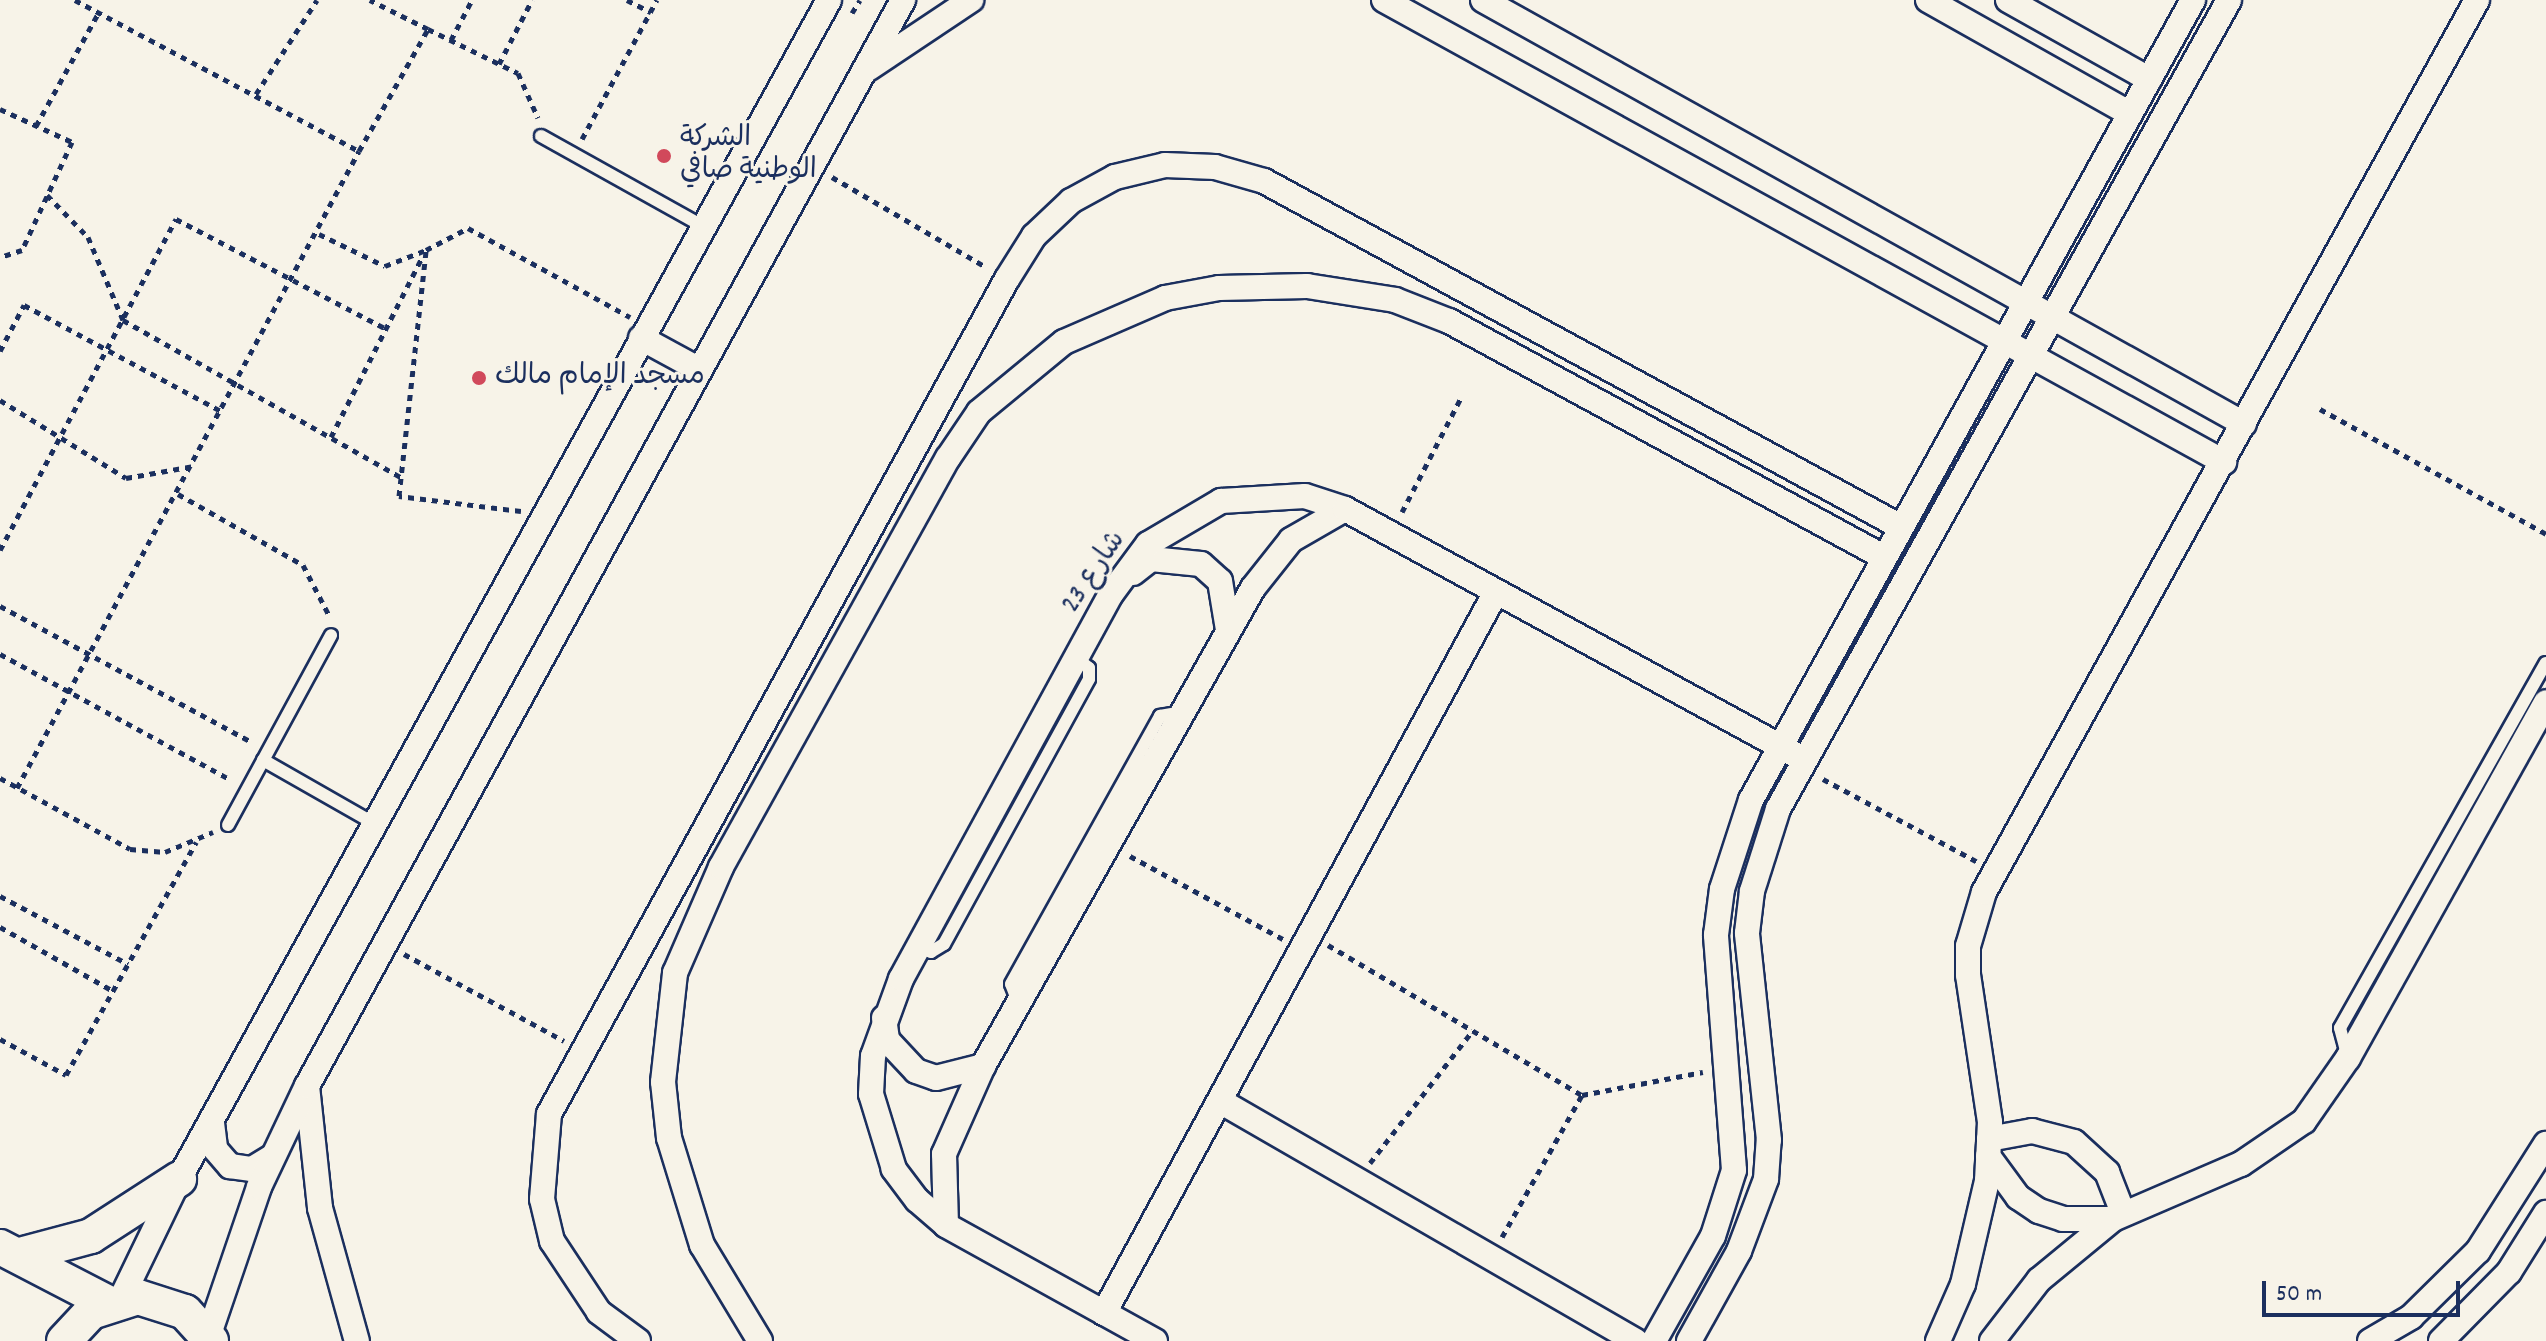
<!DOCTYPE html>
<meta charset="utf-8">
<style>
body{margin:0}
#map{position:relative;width:2546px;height:1341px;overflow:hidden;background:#f7f3e8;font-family:Dekko,"Playpen Sans Arabic",sans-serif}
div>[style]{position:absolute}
.path>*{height:5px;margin-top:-2.5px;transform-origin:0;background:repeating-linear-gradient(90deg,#1b2f5e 0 6px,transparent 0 12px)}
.roads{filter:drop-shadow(2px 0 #1b2f5e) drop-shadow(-2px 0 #1b2f5e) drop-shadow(0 2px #1b2f5e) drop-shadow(0 -2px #1b2f5e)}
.lane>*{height:12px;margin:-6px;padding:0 6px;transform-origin:6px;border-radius:6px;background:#f7f3e8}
.street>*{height:24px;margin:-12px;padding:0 12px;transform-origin:12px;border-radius:12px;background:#f7f3e8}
.secondary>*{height:34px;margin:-17px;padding:0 17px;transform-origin:17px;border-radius:17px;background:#f7f3e8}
.dots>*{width:22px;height:22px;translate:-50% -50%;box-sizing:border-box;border:4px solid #f7f3e8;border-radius:50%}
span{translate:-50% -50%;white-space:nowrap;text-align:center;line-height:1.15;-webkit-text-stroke:6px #f7f3e8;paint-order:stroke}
.poi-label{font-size:28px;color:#1b2f5e}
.left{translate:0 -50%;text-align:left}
.street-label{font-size:28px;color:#1b2f5e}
.scale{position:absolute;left:2262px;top:1281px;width:198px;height:36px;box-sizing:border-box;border:4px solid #1b2f5e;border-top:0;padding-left:10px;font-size:24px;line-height:28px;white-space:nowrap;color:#1b2f5e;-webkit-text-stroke:6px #f7f3e8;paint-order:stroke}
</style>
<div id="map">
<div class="path">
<i style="left:75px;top:0;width:322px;rotate:28deg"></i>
<i style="left:359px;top:151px;width:140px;rotate:-60.5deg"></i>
<i style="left:428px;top:29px;width:65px;rotate:-153.4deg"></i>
<i style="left:627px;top:0;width:27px;rotate:27deg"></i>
<i style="left:852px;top:13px;width:15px;rotate:-58deg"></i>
<i style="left:428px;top:29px;width:100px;rotate:26.1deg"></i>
<i style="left:518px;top:73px;width:49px;rotate:66deg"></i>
<i style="left:451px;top:40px;width:45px;rotate:-62.3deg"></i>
<i style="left:499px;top:64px;width:72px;rotate:-62.7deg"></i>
<i style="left:256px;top:94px;width:112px;rotate:-57deg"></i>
<i style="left:0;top:109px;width:79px;rotate:24.6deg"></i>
<i style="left:72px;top:142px;width:119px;rotate:114.8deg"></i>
<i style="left:22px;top:250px;width:23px;rotate:162deg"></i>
<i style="left:36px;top:126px;width:130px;rotate:-61.1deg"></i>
<i style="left:582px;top:139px;width:158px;rotate:-61.7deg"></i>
<i style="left:832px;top:177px;width:178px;rotate:30.3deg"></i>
<i style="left:47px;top:195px;width:59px;rotate:45.7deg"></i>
<i style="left:88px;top:237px;width:90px;rotate:67.1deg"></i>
<i style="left:123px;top:320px;width:319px;rotate:29.5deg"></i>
<i style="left:319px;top:234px;width:73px;rotate:25.9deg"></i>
<i style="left:385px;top:266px;width:44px;rotate:-21.3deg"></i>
<i style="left:0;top:351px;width:52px;rotate:-62.4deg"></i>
<i style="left:24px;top:305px;width:226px;rotate:28.3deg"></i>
<i style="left:0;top:400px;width:148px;rotate:31.8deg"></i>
<i style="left:126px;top:478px;width:69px;rotate:-10deg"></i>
<i style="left:2320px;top:409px;width:258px;rotate:28.9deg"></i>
<i style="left:331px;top:437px;width:203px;rotate:-63.1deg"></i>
<i style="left:178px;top:494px;width:144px;rotate:29.6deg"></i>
<i style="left:303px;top:565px;width:59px;rotate:62.6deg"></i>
<i style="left:521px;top:511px;width:123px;rotate:-173deg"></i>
<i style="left:399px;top:496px;width:247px;rotate:-83.7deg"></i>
<i style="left:426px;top:250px;width:47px;rotate:-27.6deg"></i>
<i style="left:468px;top:228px;width:185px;rotate:28.8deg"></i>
<i style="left:1402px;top:512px;width:131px;rotate:-62.7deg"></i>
<i style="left:0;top:550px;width:375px;rotate:-62deg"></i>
<i style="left:176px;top:219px;width:237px;rotate:27.6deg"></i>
<i style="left:0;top:606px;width:286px;rotate:28.4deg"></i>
<i style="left:0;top:654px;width:263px;rotate:28.6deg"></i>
<i style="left:0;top:778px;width:148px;rotate:28.6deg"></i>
<i style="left:130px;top:849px;width:35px;rotate:5deg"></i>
<i style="left:165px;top:852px;width:52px;rotate:-22.6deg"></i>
<i style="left:1823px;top:779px;width:174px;rotate:28.2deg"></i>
<i style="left:17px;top:788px;width:723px;rotate:-61.77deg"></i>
<i style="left:1130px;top:856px;width:174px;rotate:28.5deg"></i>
<i style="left:0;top:896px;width:145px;rotate:28deg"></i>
<i style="left:0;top:927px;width:130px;rotate:29.5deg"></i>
<i style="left:1328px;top:945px;width:295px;rotate:30.6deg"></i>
<i style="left:1582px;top:1095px;width:123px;rotate:-10.8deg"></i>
<i style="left:404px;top:954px;width:182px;rotate:28.5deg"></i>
<i style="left:0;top:1039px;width:75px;rotate:28.6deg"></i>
<i style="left:66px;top:1075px;width:267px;rotate:-60.8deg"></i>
<i style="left:1370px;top:1163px;width:168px;rotate:-52.2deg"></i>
<i style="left:1502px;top:1237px;width:163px;rotate:-60.6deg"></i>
</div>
<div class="roads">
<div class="lane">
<i style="left:541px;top:136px;width:185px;rotate:29.1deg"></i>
<i style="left:263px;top:760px;width:131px;rotate:29.7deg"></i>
<i style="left:228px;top:825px;width:216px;rotate:-61.5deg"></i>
<i style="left:918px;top:947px;width:14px;rotate:21deg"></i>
<i style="left:931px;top:952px;width:15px;rotate:-32deg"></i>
<i style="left:944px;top:944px;width:302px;rotate:-61.3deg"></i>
<i style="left:1089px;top:679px;width:11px;rotate:-90deg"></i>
<i style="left:1089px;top:668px;width:16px;rotate:-142deg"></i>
<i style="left:1018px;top:1002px;width:19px;rotate:-111deg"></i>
<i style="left:1011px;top:984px;width:307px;rotate:-60.9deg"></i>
<i style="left:1160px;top:716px;width:22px;rotate:-10deg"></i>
<i style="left:2348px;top:1058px;width:31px;rotate:-105deg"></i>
<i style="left:2340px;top:1028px;width:419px;rotate:-60.6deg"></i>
</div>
<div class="street">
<i style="left:1384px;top:0;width:959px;rotate:28.81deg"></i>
<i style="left:1483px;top:0;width:871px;rotate:29.12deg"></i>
<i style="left:1928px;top:0;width:232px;rotate:29.4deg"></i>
<i style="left:2008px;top:0;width:162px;rotate:29.3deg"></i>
<i style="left:869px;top:68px;width:123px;rotate:-33.7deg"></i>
<i style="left:641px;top:338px;width:65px;rotate:28.5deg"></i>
<i style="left:1133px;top:573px;width:23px;rotate:-38deg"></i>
<i style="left:1151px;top:559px;width:50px;rotate:5.7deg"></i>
<i style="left:1201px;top:564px;width:25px;rotate:42deg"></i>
<i style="left:1220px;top:581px;width:50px;rotate:80.7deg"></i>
<i style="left:884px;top:1018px;width:22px;rotate:82deg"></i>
<i style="left:887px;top:1040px;width:42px;rotate:46.9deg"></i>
<i style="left:916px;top:1071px;width:21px;rotate:19deg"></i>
<i style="left:936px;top:1078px;width:49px;rotate:-14.3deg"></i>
<i style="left:307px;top:1086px;width:123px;rotate:83.9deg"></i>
<i style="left:320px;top:1208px;width:138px;rotate:74.5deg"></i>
<i style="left:1220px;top:1101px;width:480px;rotate:30deg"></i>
<i style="left:212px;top:1123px;width:26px;rotate:83deg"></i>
<i style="left:215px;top:1149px;width:23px;rotate:49deg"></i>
<i style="left:230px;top:1166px;width:22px;rotate:8deg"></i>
<i style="left:252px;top:1169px;width:23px;rotate:-31deg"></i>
<i style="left:1989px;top:1139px;width:44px;rotate:-10.5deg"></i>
<i style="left:2032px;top:1131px;width:43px;rotate:14.7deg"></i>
<i style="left:2074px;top:1142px;width:45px;rotate:42.3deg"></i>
<i style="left:2107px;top:1172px;width:44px;rotate:68.7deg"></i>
<i style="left:1988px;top:1156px;width:51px;rotate:53.8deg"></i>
<i style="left:2018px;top:1197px;width:25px;rotate:34deg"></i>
<i style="left:2039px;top:1211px;width:25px;rotate:18deg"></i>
<i style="left:2063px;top:1219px;width:48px"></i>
<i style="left:946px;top:1225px;width:71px;rotate:-91.6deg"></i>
<i style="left:944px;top:1154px;width:96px;rotate:-66.1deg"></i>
<i style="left:983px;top:1066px;width:549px;rotate:-60.54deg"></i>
<i style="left:1253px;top:588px;width:61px;rotate:-51.6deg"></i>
<i style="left:1291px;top:540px;width:62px;rotate:-29.9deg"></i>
<i style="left:121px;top:1299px;width:133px;rotate:-64.2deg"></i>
<i style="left:179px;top:1179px;width:1346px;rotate:-61.13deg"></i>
<i style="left:1104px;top:1313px;width:821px;rotate:-61.47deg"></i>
<i style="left:208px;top:1337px;width:158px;rotate:-71.2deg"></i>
<i style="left:259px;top:1187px;width:112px;rotate:-64.6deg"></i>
<i style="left:307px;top:1086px;width:1239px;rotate:-61.24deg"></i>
<i style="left:638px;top:1341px;width:49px;rotate:-143.4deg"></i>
<i style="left:599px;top:1312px;width:85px;rotate:-123.5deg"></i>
<i style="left:552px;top:1241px;width:43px;rotate:-103.4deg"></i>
<i style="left:542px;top:1199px;width:85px;rotate:-85.3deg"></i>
<i style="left:549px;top:1114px;width:952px;rotate:-61.26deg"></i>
<i style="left:1007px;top:279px;width:51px;rotate:-57.9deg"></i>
<i style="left:1034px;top:236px;width:51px;rotate:-43.4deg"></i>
<i style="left:1071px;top:201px;width:50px;rotate:-28.6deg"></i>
<i style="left:1115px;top:177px;width:51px;rotate:-13.5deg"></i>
<i style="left:1165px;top:165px;width:50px;rotate:2.3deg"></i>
<i style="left:1215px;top:167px;width:51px;rotate:15.9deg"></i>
<i style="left:1264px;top:181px;width:725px;rotate:28.51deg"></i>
<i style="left:760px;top:1341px;width:112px;rotate:-121.1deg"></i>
<i style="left:702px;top:1245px;width:112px;rotate:-107.1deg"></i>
<i style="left:669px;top:1138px;width:56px;rotate:-96.1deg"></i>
<i style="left:663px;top:1082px;width:110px;rotate:-83.7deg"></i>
<i style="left:675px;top:973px;width:116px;rotate:-66.5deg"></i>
<i style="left:721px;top:867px;width:468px;rotate:-61deg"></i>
<i style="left:948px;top:458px;width:55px;rotate:-56deg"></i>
<i style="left:979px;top:412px;width:110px;rotate:-39.5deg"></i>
<i style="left:1064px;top:342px;width:110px;rotate:-23.5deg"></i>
<i style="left:1165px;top:298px;width:55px;rotate:-10.5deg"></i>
<i style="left:1219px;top:288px;width:88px;rotate:-1.3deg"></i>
<i style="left:1307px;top:286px;width:89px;rotate:9deg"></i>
<i style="left:1395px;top:300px;width:58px;rotate:21.3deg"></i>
<i style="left:1449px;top:321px;width:495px;rotate:28.5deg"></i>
<i style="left:1155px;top:1341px;width:239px;rotate:-151deg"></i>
<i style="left:946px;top:1225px;width:38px;rotate:-139deg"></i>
<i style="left:917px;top:1200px;width:39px;rotate:-127deg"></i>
<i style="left:894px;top:1169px;width:78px;rotate:-107deg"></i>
<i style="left:871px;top:1094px;width:38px;rotate:-87deg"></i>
<i style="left:873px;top:1056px;width:82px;rotate:-70deg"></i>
<i style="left:901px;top:979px;width:439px;rotate:-61.4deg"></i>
<i style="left:1111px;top:594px;width:62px;rotate:-53.5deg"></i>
<i style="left:1148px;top:544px;width:85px;rotate:-30.5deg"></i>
<i style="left:1221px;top:501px;width:84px;rotate:-3.4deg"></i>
<i style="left:1305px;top:496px;width:42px;rotate:18deg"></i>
<i style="left:1345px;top:509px;width:524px;rotate:28.62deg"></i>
<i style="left:1654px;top:1341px;width:120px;rotate:-60.7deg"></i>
<i style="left:1713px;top:1236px;width:69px;rotate:-72.3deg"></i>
<i style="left:1734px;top:1170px;width:236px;rotate:-94.4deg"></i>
<i style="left:1716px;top:935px;width:46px;rotate:-82.6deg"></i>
<i style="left:1722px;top:889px;width:94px;rotate:-72deg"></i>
<i style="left:1751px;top:800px;width:914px;rotate:-61.08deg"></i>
<i style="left:1689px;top:1341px;width:103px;rotate:-60.9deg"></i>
<i style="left:1739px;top:1251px;width:77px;rotate:-69.4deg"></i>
<i style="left:1766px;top:1179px;width:39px;rotate:-86deg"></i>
<i style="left:1769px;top:1140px;width:208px;rotate:-96.1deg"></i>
<i style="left:1747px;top:933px;width:42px;rotate:-83.2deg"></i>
<i style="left:1752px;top:891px;width:86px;rotate:-72.4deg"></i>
<i style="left:1778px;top:809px;width:926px;rotate:-60.86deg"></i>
<i style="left:1938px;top:1341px;width:62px;rotate:-66.3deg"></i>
<i style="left:1963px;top:1284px;width:106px;rotate:-76.9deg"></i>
<i style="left:1987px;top:1181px;width:59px;rotate:-87.1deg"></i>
<i style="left:1990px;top:1122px;width:149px;rotate:-98.5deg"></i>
<i style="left:1968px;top:975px;width:29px;rotate:-90deg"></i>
<i style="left:1968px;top:946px;width:56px;rotate:-73.5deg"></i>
<i style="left:1984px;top:892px;width:1019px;rotate:-61.07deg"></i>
<i style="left:1992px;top:1341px;width:77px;rotate:-52.4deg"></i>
<i style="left:2039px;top:1280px;width:96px;rotate:-39.5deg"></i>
<i style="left:2113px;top:1219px;width:139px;rotate:-23.3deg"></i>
<i style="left:2241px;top:1164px;width:76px;rotate:-34.3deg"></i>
<i style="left:2304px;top:1121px;width:77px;rotate:-55.1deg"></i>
<i style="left:2348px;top:1058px;width:407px;rotate:-60.9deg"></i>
<i style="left:2370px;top:1341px;width:48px;rotate:-30.3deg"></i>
<i style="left:2411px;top:1317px;width:94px;rotate:-44.6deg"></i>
<i style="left:2478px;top:1251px;width:127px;rotate:-57.6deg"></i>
<i style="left:2441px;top:1341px;width:97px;rotate:-45.4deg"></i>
<i style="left:2509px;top:1272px;width:70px;rotate:-57.9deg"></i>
</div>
<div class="secondary">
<i style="left:0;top:1247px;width:122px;rotate:27.4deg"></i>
<i style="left:24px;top:1254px;width:69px;rotate:-15deg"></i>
<i style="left:91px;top:1236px;width:105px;rotate:-32.9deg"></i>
<i style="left:64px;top:1341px;width:40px;rotate:-47deg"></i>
<i style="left:91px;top:1312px;width:49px;rotate:-17.7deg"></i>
<i style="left:138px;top:1297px;width:49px;rotate:17.7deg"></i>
<i style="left:185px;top:1312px;width:39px;rotate:48deg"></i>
</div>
</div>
<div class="dots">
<i style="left:664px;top:156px;background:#d1495b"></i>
<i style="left:479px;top:378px;background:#d1495b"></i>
</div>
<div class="poi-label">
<span class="left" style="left:680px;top:156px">الشركة<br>الوطنية صافي</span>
<span class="left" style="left:495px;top:378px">مسجد الإمام مالك</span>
</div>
<div class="street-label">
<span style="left:1095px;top:573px;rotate:-56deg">شارع 23</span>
</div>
<div class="scale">50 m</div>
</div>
